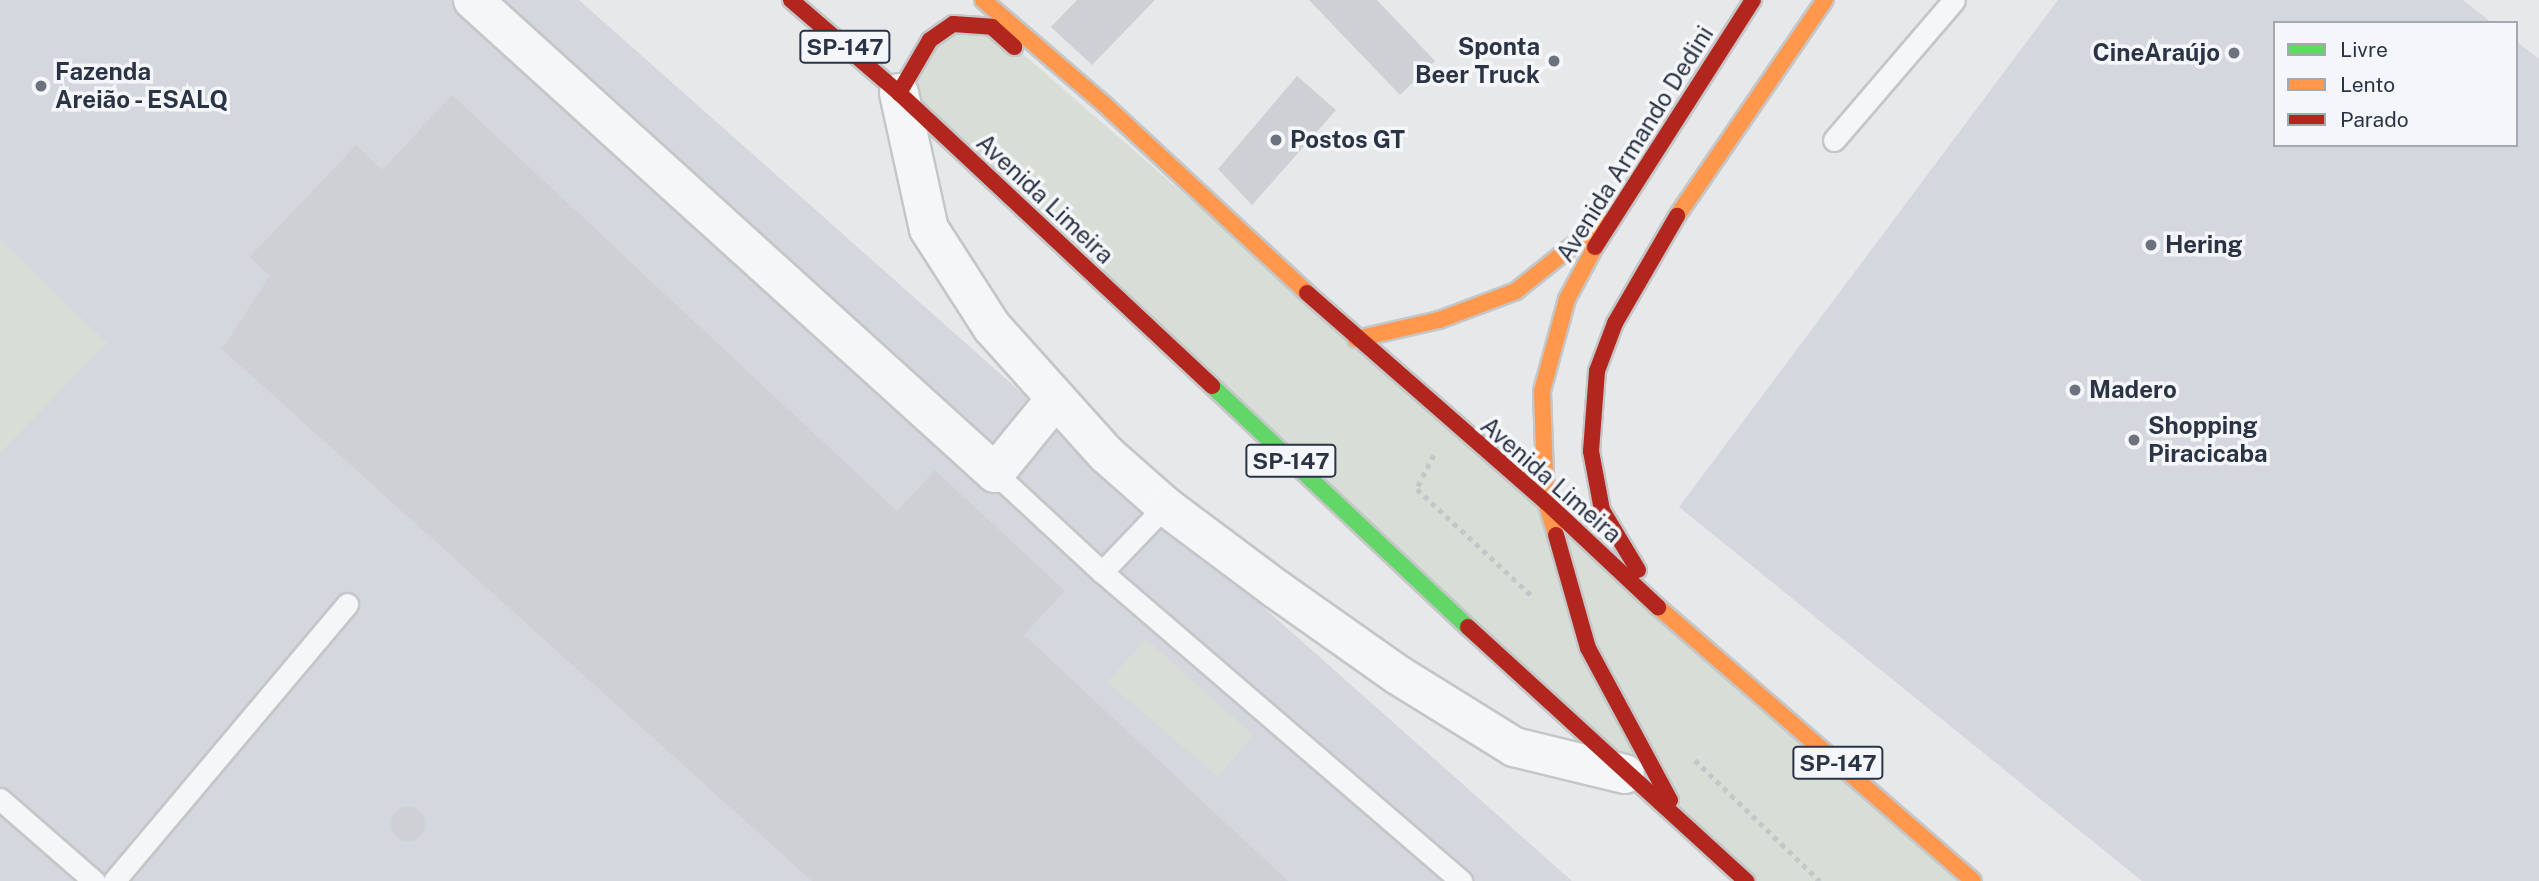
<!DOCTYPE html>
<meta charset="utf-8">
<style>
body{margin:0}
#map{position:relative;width:2539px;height:881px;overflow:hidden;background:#e6e8ea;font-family:"Public Sans",sans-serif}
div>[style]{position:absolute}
.built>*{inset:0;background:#d4d7dd}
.green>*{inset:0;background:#d6ded6}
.building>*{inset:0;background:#ced0d3}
.round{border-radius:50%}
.path>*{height:4.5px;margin-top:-2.25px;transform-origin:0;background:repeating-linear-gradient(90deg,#c5c6ca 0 5px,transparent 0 10px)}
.roads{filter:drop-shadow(2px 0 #c4c6c8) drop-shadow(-2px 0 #c4c6c8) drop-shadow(0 2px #c4c6c8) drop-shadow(0 -2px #c4c6c8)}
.lane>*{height:21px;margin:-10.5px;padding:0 10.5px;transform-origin:10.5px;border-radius:10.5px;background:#f5f6f7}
.street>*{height:38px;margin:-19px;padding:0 19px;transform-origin:19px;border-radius:19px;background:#f5f6f7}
.fast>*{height:16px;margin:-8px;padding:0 8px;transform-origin:8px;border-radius:8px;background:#63d668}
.slow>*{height:16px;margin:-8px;padding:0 8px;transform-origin:8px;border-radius:8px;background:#ff974d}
.jam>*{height:16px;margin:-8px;padding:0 8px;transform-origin:8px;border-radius:8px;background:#b3261e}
.dots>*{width:19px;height:19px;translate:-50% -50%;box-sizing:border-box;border:4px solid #f4f6f9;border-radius:50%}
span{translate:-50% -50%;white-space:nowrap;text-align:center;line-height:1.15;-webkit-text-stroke:7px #f4f6f9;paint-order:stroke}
.shield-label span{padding:2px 5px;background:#f4f6f9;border:2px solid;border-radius:5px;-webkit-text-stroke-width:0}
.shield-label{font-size:23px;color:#2b3445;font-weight:700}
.poi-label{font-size:24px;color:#2b3445;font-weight:700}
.right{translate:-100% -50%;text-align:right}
.left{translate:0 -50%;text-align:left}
.street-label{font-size:24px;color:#2b3445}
.legend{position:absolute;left:2273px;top:21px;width:245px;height:126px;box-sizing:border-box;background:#f4f6f9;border:2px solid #a4a8b1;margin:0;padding:9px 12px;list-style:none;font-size:21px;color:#2b3445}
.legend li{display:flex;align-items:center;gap:14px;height:35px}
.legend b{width:35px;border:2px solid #a4a8b1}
</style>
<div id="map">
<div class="built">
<i style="clip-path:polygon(0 0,579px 0,1572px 881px,0 881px)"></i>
<i style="clip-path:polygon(2058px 0,2463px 0,2492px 23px,2275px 23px,2275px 145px,2516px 145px,2516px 41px,2539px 59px,2539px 881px,2142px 881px,1679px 507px)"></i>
</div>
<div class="green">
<i style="clip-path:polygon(992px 27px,1973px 881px,1746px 881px,899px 93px,930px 40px)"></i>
<i style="clip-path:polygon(0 239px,107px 343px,0 453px)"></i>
<i style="clip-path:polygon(1146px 639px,1253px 735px,1218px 777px,1107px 682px)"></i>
</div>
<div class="building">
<i style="clip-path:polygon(1077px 0,1155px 0,1092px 65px,1051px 27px)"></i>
<i style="clip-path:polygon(1309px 0,1377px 0,1435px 61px,1400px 95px)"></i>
<i style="clip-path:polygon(1297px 76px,1336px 110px,1252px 205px,1218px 169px)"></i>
<i style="clip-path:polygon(452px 95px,897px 511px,935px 470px,1065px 591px,1024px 635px,1288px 881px,812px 881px,222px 349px,270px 276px,250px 257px,356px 145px,382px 170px)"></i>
<i class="round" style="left:391px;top:807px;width:34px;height:34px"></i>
</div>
<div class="path">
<i style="left:1434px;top:455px;width:38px;rotate:117deg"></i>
<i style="left:1417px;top:489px;width:156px;rotate:42.9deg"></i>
<i style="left:1695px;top:760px;width:174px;rotate:44.1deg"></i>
</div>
<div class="roads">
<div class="lane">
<i style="left:1834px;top:140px;width:184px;rotate:-49.4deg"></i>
<i style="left:995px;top:473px;width:146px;rotate:42.8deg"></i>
<i style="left:1102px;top:572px;width:91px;rotate:-46.3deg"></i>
<i style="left:1102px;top:572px;width:474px;rotate:40.7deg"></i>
<i style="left:0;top:799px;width:125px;rotate:41.1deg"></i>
<i style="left:114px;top:881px;width:362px;rotate:-49.9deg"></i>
</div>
<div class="street">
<i style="left:473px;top:0;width:704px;rotate:42.18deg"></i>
<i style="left:995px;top:473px;width:93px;rotate:-50.7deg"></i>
<i style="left:899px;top:93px;width:139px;rotate:77.6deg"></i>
<i style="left:929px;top:229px;width:117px;rotate:57.3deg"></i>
<i style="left:992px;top:327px;width:171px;rotate:48.1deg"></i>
<i style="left:1106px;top:454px;width:79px;rotate:41.4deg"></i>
<i style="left:1165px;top:506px;width:139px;rotate:36.8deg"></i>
<i style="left:1276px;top:589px;width:149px;rotate:35.2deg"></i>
<i style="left:1398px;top:675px;width:137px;rotate:31.8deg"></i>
<i style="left:1514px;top:747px;width:114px;rotate:13.7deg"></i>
</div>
<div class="fast">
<i style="left:1212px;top:386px;width:352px;rotate:43.3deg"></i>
</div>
<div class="slow">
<i style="left:983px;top:0;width:161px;rotate:40.7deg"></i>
<i style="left:1105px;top:105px;width:276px;rotate:42.9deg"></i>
<i style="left:1677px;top:216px;width:262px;rotate:-55.6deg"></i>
<i style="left:1356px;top:339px;width:85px;rotate:-12.9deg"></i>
<i style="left:1439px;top:320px;width:82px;rotate:-20.6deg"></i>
<i style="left:1516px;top:291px;width:109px;rotate:-38.7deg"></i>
<i style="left:1556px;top:535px;width:34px;rotate:-107deg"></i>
<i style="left:1546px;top:502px;width:111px;rotate:-92.1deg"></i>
<i style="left:1542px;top:391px;width:95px;rotate:-74.8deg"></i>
<i style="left:1567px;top:299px;width:59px;rotate:-61.7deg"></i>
<i style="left:1658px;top:607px;width:417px;rotate:41deg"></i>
</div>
<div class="jam">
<i style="left:791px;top:0;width:143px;rotate:40.7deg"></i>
<i style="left:899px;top:93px;width:429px;rotate:43.1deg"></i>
<i style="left:899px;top:93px;width:61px;rotate:-59.7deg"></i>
<i style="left:930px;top:40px;width:28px;rotate:-35deg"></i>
<i style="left:953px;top:24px;width:39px;rotate:4deg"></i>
<i style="left:992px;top:27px;width:30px;rotate:42deg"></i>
<i style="left:1595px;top:247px;width:293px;rotate:-57.4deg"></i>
<i style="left:1307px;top:293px;width:317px;rotate:41.2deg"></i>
<i style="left:1546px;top:502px;width:154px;rotate:43.2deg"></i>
<i style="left:1556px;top:535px;width:117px;rotate:74.2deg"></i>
<i style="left:1588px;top:648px;width:173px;rotate:61.7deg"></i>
<i style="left:1638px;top:570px;width:70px;rotate:-121deg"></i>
<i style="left:1602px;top:510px;width:60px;rotate:-100.6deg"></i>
<i style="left:1591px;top:451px;width:80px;rotate:-85.7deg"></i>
<i style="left:1597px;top:371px;width:51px;rotate:-69.4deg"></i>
<i style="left:1615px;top:323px;width:124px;rotate:-59.9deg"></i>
<i style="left:1468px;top:627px;width:377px;rotate:42.4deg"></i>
</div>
</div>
<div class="dots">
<i style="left:2234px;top:53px;background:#6c737f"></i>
<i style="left:1554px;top:61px;background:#6c737f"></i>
<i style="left:41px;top:86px;background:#6c737f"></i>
<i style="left:1276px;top:140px;background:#6c737f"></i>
<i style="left:2151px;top:245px;background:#6c737f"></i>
<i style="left:2075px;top:390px;background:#6c737f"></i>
<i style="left:2134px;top:440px;background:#6c737f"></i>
</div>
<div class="shield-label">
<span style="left:845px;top:47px">SP-147</span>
<span style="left:1291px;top:461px">SP-147</span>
<span style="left:1838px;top:763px">SP-147</span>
</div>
<div class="poi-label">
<span class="right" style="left:1540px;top:61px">Sponta<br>Beer Truck</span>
<span class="right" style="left:2220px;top:53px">CineAraújo</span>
<span class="left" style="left:55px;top:86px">Fazenda<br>Areião - ESALQ</span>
<span class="left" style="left:1290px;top:140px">Postos GT</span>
<span class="left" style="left:2165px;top:245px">Hering</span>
<span class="left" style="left:2089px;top:390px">Madero</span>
<span class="left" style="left:2148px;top:440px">Shopping<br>Piracicaba</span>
</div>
<div class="street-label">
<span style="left:1635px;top:144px;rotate:-58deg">Avenida Armando Dedini</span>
<span style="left:1045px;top:199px;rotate:43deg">Avenida Limeira</span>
<span style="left:1551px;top:480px;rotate:41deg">Avenida Limeira</span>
</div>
<ul class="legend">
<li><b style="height:9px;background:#63d668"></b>Livre</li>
<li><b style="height:9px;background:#ff974d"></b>Lento</li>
<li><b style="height:9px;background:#b3261e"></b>Parado</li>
</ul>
</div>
